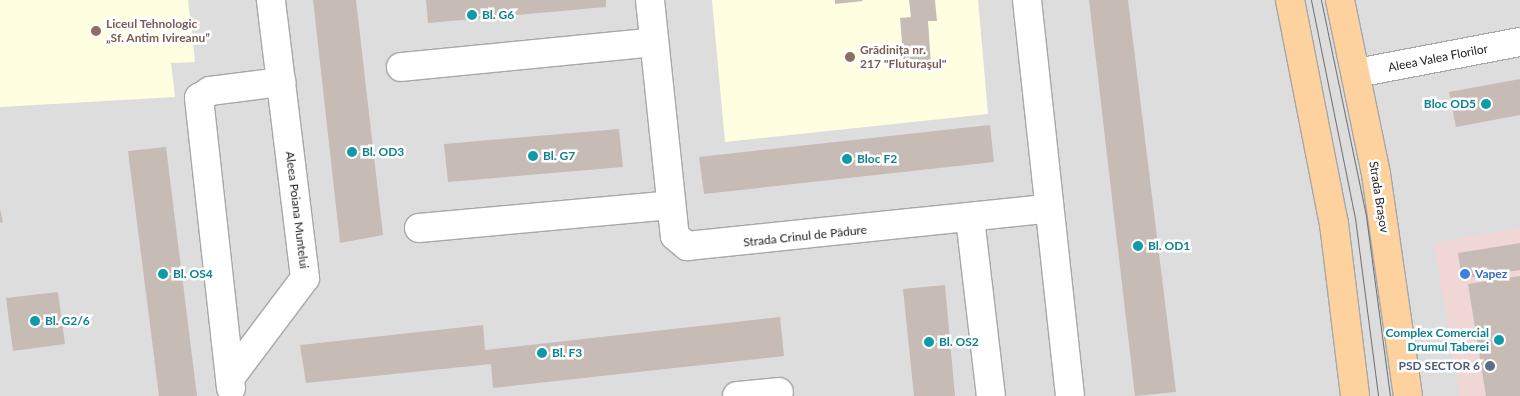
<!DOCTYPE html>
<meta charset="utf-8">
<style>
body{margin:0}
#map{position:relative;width:1520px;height:396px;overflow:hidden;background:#f1ede6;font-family:Lato,sans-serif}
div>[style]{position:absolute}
.residential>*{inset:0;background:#dedddd}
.commercial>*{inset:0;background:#f1d6d6}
.education>*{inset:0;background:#fffee1}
.building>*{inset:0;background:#c6bcb5}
.roads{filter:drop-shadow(1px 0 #a7a7a7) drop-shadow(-1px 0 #a7a7a7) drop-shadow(0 1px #a7a7a7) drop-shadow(0 -1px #a7a7a7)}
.minor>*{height:28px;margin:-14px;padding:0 14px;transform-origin:14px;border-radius:14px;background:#fff}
.major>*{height:28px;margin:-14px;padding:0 14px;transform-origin:14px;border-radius:14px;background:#fdd29f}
.tram>*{height:1px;margin:-0.5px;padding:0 0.5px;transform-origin:0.5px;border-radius:0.5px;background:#6e6e6e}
.dots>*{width:14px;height:14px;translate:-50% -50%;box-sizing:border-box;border:2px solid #fff;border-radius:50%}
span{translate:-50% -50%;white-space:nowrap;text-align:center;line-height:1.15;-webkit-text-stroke:5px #fff;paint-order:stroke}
.culture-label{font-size:12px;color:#0d838f;font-weight:700}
.left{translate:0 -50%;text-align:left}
.right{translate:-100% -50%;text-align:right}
.education-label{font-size:12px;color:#785e54;font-weight:700}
.street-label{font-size:12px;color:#202020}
.shop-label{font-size:12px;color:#366cbe;font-weight:700}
.service-label{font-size:12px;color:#4e5e75;font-weight:700}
</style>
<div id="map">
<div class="residential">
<i style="clip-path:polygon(0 0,1520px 0,1520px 396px,0 396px)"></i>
</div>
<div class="commercial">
<i style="clip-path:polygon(1520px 228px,1520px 396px,1460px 396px,1434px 243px)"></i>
</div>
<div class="education">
<i style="clip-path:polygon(0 0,188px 0,195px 62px,171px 63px,175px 97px,0 107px)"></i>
<i style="clip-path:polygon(712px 0,978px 0,988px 114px,725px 142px)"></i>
</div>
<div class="building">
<i style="clip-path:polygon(313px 0,356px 0,383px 235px,340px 243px)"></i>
<i style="clip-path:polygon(426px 0,606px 0,606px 7px,428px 23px)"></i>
<i style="clip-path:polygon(835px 0,862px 0,863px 1px,835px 4px)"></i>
<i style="clip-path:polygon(909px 0,935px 0,937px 21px,928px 21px,931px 65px,904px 67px,900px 18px,911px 17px)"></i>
<i style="clip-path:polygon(1089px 0,1128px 0,1176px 392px,1135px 396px)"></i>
<i style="clip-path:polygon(1520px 79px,1520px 115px,1456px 127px,1449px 92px)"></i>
<i style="clip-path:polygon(990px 125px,994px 162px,704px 194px,699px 157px)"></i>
<i style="clip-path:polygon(619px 129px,623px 167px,448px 182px,444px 144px)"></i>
<i style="clip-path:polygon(166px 147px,197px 396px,159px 396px,128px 151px)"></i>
<i style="clip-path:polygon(0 209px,3px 222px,0 223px)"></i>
<i style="clip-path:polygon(1520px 243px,1520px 270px,1462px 279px,1458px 253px)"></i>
<i style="clip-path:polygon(1520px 276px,1520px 396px,1486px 396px,1468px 284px)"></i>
<i style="clip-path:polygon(945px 285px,955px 396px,914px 396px,903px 289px)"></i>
<i style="clip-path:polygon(58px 292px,65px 344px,13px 351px,6px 298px)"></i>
<i style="clip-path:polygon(780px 317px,784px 356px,493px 388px,491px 364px,306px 383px,300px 345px,483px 325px,485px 350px)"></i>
</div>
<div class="roads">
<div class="minor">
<i style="left:650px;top:0;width:237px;rotate:84deg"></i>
<i style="left:675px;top:236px;width:16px;rotate:40deg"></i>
<i style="left:687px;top:246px;width:363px;rotate:-5.9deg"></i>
<i style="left:1027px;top:0;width:398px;rotate:83.8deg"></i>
<i style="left:401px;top:67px;width:254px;rotate:-5.6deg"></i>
<i style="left:1357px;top:73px;width:166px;rotate:-10.8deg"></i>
<i style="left:970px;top:218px;width:179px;rotate:83.3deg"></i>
<i style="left:419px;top:228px;width:253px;rotate:-5.2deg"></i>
<i style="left:230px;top:378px;width:125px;rotate:-53.1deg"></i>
<i style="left:305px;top:278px;width:280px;rotate:-97deg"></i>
<i style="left:231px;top:388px;width:292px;rotate:-96.3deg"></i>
<i style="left:199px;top:98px;width:13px;rotate:-32deg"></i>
<i style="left:210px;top:91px;width:72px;rotate:-7.2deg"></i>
<i style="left:737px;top:396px;width:42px;rotate:-5.4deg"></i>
</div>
<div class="major">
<i style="left:1290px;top:0;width:228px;rotate:78.9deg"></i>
<i style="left:1334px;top:224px;width:173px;rotate:83deg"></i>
<i style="left:1340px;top:0;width:178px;rotate:78.3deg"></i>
<i style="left:1376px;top:174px;width:224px;rotate:81.8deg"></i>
</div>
</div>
<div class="tram">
<i style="left:1311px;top:0;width:222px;rotate:78.6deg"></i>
<i style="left:1355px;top:218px;width:179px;rotate:82.6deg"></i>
<i style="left:1321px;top:0;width:221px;rotate:78.2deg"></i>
<i style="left:1366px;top:216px;width:182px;rotate:82.4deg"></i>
</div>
<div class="dots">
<i style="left:472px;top:15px;background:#0f9aa8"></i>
<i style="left:96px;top:31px;background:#8d6e63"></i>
<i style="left:850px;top:57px;background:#8d6e63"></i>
<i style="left:1486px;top:104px;background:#0f9aa8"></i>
<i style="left:352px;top:152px;background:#0f9aa8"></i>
<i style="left:533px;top:156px;background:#0f9aa8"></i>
<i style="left:847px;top:159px;background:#0f9aa8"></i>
<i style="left:1138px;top:246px;background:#0f9aa8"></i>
<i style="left:163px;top:274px;background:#0f9aa8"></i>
<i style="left:1465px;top:274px;background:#3f7fe0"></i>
<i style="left:35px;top:321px;background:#0f9aa8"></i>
<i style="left:1499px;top:340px;background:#0f9aa8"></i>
<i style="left:929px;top:342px;background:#0f9aa8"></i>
<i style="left:542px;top:353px;background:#0f9aa8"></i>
<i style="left:1490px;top:366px;background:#5c6f8a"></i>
</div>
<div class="culture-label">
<span class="left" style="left:482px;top:15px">Bl. G6</span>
<span class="right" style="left:1476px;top:104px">Bloc OD5</span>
<span class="left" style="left:362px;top:152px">Bl. OD3</span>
<span class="left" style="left:543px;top:156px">Bl. G7</span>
<span class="left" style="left:857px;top:159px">Bloc F2</span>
<span class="left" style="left:1148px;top:246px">Bl. OD1</span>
<span class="left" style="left:173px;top:274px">Bl. OS4</span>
<span class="left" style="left:45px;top:321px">Bl. G2/6</span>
<span class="right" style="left:1489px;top:340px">Complex Comercial<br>Drumul Taberei</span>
<span class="left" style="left:939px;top:342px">Bl. OS2</span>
<span class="left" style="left:552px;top:353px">Bl. F3</span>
</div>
<div class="education-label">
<span class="left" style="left:106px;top:31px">Liceul Tehnologic<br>„Sf. Antim Ivireanu”</span>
<span class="left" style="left:860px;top:57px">Grădinița nr.<br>217 "Fluturaşul"</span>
</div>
<div class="street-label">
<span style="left:1438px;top:58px;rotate:-11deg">Aleea Valea Florilor</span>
<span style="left:1379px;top:197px;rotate:81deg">Strada Brașov</span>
<span style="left:297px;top:210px;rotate:83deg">Aleea Poiana Muntelui</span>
<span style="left:805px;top:236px;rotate:-6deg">Strada Crinul de Pădure</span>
</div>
<div class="shop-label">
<span class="left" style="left:1475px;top:274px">Vapez</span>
</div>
<div class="service-label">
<span class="right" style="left:1480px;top:366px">PSD SECTOR 6</span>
</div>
</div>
